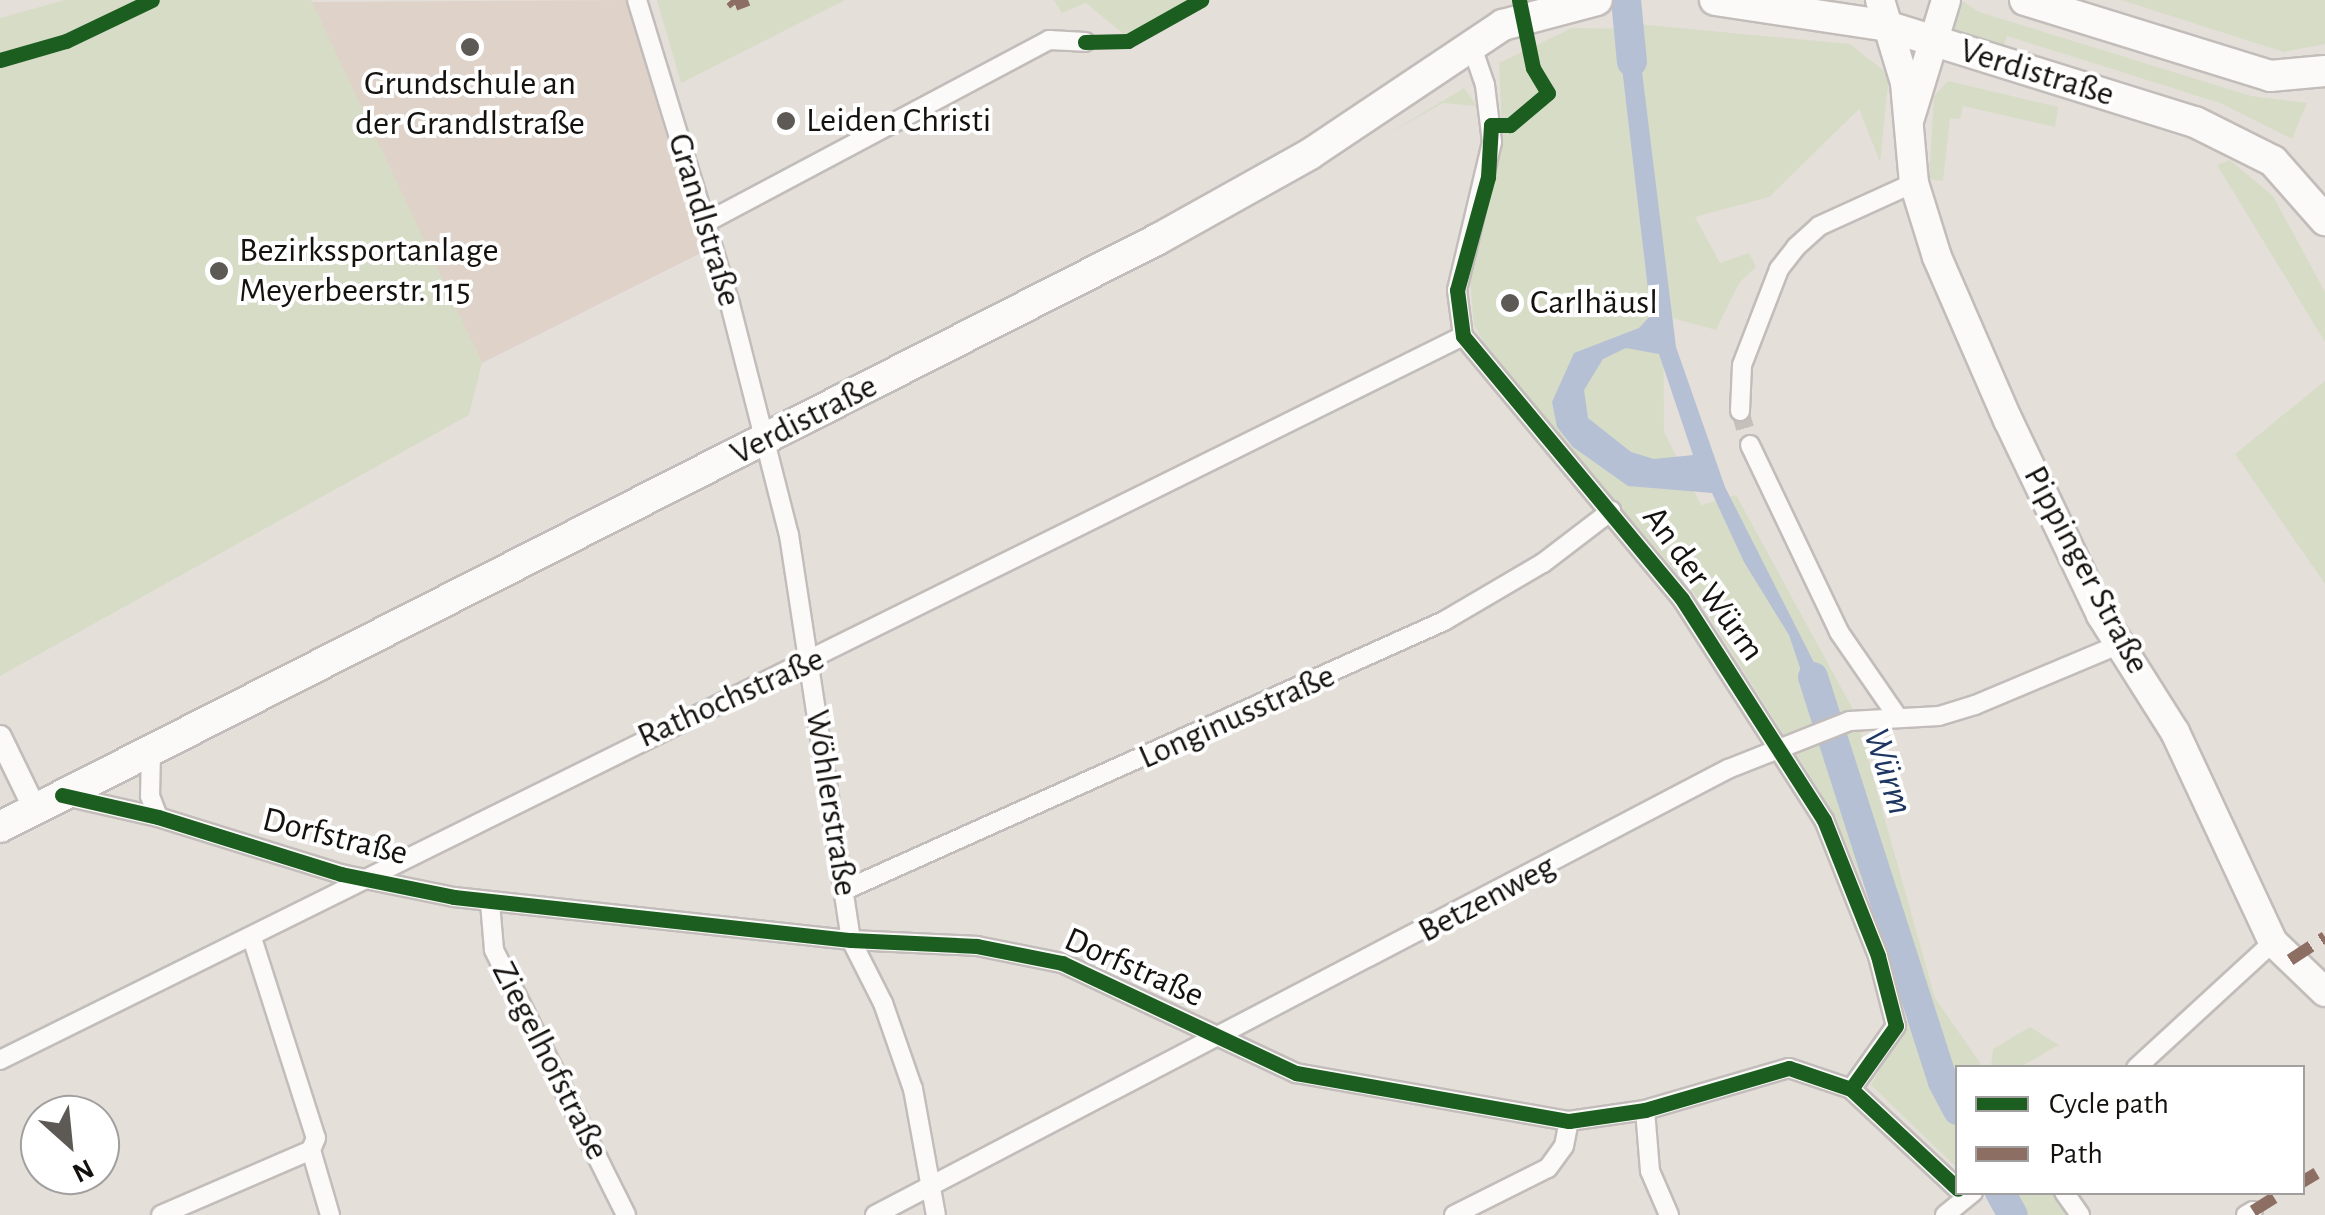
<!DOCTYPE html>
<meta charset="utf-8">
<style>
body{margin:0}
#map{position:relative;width:2325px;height:1215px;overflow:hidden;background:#e5dfda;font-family:"Alegreya Sans",sans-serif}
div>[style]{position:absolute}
.built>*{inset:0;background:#dfd3c9}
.green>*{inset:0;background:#d7dcc7}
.water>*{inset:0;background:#b5c0d5}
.river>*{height:30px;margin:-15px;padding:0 15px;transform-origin:15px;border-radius:15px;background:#b5c0d5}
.minor-tunnel>*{height:18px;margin-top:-9px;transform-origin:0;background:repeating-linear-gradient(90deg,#c6c0bb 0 18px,transparent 0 27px)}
.roads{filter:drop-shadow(2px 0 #c2bdba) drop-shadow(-2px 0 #c2bdba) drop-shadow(0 2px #c2bdba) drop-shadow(0 -2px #c2bdba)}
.minor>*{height:18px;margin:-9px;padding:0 9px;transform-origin:9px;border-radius:9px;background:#fbfaf9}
.tertiary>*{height:22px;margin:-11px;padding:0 11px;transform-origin:11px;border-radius:11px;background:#fbfaf9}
.secondary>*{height:28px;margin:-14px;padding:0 14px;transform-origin:14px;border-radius:14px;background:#fbfaf9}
.primary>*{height:30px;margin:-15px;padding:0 15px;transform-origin:15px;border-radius:15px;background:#fbfaf9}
.quiet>*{height:12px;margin-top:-6px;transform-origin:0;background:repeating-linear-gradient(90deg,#8d6e63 0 25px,transparent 0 37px)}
.cycleway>*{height:15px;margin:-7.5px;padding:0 7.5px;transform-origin:7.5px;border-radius:7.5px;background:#1b5e20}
.dots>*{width:28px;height:28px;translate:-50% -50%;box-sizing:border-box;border:5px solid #fff;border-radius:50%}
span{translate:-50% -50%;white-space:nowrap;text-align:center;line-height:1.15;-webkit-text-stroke:8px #fff;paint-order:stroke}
.street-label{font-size:35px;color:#14110e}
.poi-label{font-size:35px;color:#14110e}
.left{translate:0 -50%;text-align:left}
.water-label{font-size:38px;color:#1e3762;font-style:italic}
.legend{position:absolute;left:1955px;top:1065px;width:350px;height:130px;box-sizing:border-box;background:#fff;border:2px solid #a1a09f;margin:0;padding:12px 18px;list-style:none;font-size:30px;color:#14110e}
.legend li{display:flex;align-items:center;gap:20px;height:50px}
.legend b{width:50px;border:2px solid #a1a09f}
.north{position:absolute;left:20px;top:1095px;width:100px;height:100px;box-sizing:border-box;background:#fff;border:2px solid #a1a09f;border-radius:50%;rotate:153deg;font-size:28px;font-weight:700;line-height:40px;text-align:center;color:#14110e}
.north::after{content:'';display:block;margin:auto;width:35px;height:45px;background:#5d5955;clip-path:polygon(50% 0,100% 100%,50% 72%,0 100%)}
</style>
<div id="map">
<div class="built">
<i style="clip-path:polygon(626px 0,701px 253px,482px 363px,307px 2px)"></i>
</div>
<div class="green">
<i style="clip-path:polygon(65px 0,311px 0,482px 363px,469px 415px,0 676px,0 18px)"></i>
<i style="clip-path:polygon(657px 0,845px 0,681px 83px)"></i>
<i style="clip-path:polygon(1054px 0,1190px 0,1125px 35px,1086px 3px,1062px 13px)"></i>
<i style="clip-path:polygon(2121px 0,2325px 0,2325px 44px,2284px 52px)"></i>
<i style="clip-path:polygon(1963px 1px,1979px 12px,2251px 96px,2307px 103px,2292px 139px,2220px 103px,2007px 36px,2003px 47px,1954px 30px)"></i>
<i style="clip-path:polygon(1637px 24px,1850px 44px,1889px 75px,1880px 162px,1859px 109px,1769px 197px,1695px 217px,1720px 263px,1749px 253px,1756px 267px,1739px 283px,1716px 330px,1672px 318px,1663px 262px,1664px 432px,1701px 505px,1736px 495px,1855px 713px,1935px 998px,1983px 1067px,1958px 1068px,1957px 1168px,1871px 1085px,1909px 1018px,1893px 954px,1834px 814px,1692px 590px,1496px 364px,1474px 325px,1470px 280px,1502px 130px,1499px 63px,1572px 28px,1637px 29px)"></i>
<i style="clip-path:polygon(1948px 81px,2058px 107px,2055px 127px,1963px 106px,1960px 119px,1950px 118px,1943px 181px,1929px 179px,1934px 96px)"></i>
<i style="clip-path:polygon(1464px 88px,1477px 106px,1443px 103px,1381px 138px)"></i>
<i style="clip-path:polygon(2230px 160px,2273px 196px,2325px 292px,2325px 342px,2217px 165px)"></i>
<i style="clip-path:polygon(2325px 381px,2325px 584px,2235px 454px)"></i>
<i style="clip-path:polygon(2030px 1027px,2059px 1045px,2020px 1067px,1991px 1067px,1993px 1049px)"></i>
<i style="clip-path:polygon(1992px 1193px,2070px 1193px,2087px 1215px,2009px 1215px)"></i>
</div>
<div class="water">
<i style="clip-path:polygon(evenodd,1636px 23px,1676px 347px,1725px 487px,1838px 710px,1817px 718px,1789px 635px,1744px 562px,1712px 493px,1628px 486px,1573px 447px,1557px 427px,1552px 402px,1574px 353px,1639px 328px,1651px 315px,1617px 25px,1636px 23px,1626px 348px,1659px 354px,1693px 455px,1654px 459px,1631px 452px,1588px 418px,1584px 390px,1603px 359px,1626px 348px)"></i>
</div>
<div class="river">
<i style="left:1626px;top:0;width:62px;rotate:84.5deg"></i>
<i style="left:1813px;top:677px;width:425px;rotate:72.2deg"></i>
<i style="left:1943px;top:1082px;width:32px;rotate:62deg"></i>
<i style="left:2000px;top:1192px;width:26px;rotate:61deg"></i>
</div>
<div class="minor-tunnel">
<i style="left:1740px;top:411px;width:35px;rotate:74deg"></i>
</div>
<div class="roads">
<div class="minor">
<i style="left:637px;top:0;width:318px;rotate:73deg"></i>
<i style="left:730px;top:304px;width:238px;rotate:75.7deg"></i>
<i style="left:789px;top:535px;width:410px;rotate:81.3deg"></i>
<i style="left:851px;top:940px;width:71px;rotate:63.1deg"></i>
<i style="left:883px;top:1003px;width:91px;rotate:70.8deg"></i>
<i style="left:913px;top:1089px;width:128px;rotate:79.7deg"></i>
<i style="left:1471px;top:44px;width:43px;rotate:71.1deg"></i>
<i style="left:1485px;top:85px;width:57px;rotate:83deg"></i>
<i style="left:1492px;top:142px;width:152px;rotate:103.3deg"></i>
<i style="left:1457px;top:290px;width:46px;rotate:82.6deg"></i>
<i style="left:1463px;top:336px;width:342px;rotate:50.2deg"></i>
<i style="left:1682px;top:599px;width:263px;rotate:57.3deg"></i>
<i style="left:1824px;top:820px;width:146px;rotate:68.3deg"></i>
<i style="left:1878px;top:956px;width:72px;rotate:75.6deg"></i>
<i style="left:1896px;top:1026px;width:77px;rotate:125.5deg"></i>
<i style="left:705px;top:223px;width:390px;rotate:-28deg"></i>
<i style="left:1049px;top:40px;width:36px;rotate:3deg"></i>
<i style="left:1740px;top:411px;width:46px;rotate:-87.5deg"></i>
<i style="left:1742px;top:365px;width:103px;rotate:-68.9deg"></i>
<i style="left:1779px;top:269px;width:28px;rotate:-52deg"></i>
<i style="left:1796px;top:247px;width:31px;rotate:-42deg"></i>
<i style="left:1819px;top:226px;width:104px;rotate:-24.4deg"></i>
<i style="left:1750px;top:445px;width:207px;rotate:64.5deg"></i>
<i style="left:1839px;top:632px;width:102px;rotate:55.4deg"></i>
<i style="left:151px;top:750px;width:46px;rotate:91.2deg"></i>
<i style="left:150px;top:796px;width:22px;rotate:69deg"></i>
<i style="left:65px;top:796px;width:95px;rotate:12.7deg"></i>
<i style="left:158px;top:817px;width:192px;rotate:17.3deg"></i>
<i style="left:341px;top:874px;width:115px;rotate:11.5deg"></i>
<i style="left:454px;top:897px;width:399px;rotate:6.2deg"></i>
<i style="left:851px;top:940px;width:126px;rotate:2.7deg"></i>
<i style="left:977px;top:946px;width:87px;rotate:11.3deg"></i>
<i style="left:1062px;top:963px;width:259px;rotate:25.2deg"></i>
<i style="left:1296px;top:1073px;width:277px;rotate:10deg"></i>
<i style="left:1569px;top:1121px;width:77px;rotate:-8.2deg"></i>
<i style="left:1645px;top:1110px;width:150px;rotate:-16.3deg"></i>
<i style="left:1789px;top:1068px;width:65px;rotate:18.7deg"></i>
<i style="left:1851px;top:1089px;width:146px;rotate:43.1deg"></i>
<i style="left:845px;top:890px;width:657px;rotate:-24.18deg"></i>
<i style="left:1444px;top:621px;width:115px;rotate:-30.4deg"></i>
<i style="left:1543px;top:563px;width:86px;rotate:-37.4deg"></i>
<i style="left:490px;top:903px;width:47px;rotate:85.1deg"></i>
<i style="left:494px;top:950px;width:296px;rotate:63.5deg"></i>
<i style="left:252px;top:938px;width:210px;rotate:72.3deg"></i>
<i style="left:316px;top:1138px;width:13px;rotate:113deg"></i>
<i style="left:311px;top:1150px;width:68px;rotate:73.7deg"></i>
<i style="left:0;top:1060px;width:1632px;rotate:-26.33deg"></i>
<i style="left:2136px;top:1068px;width:186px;rotate:-42.6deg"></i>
<i style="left:1645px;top:1110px;width:61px;rotate:85.3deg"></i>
<i style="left:1650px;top:1171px;width:48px;rotate:66.6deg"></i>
<i style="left:2064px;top:1192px;width:28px;rotate:55deg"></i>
<i style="left:161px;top:1215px;width:163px;rotate:-23.4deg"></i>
<i style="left:875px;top:1215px;width:963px;rotate:-27.6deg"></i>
<i style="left:1728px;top:769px;width:131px;rotate:-21.5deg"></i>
<i style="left:1850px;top:721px;width:89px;rotate:-3.2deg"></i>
<i style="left:1939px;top:716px;width:38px;rotate:-17deg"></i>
<i style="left:1975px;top:705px;width:157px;rotate:-22.8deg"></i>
<i style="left:1454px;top:1215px;width:105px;rotate:-26.6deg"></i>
<i style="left:1548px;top:1168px;width:27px;rotate:-54deg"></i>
<i style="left:1564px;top:1146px;width:25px;rotate:-79deg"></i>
<i style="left:1945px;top:1215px;width:36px;rotate:-39deg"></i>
<i style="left:2246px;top:1215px;width:8px;rotate:-30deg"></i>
</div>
<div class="tertiary">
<i style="left:0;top:737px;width:80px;rotate:64.1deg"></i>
</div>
<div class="secondary">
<i style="left:1880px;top:0;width:87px;rotate:73.2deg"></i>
<i style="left:1905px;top:83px;width:100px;rotate:84.9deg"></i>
<i style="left:1914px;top:183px;width:77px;rotate:72.7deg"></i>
<i style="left:1937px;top:257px;width:178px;rotate:66.5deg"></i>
<i style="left:2008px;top:420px;width:216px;rotate:64.5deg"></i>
<i style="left:2101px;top:615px;width:138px;rotate:57.7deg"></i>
<i style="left:2175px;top:732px;width:232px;rotate:65deg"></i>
<i style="left:2273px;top:942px;width:72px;rotate:43.9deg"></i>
<i style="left:1910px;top:118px;width:123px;rotate:-73deg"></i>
</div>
<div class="primary">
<i style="left:1715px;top:0;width:170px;rotate:8.5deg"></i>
<i style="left:1883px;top:25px;width:327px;rotate:17.3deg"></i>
<i style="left:2195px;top:122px;width:87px;rotate:26.6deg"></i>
<i style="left:2273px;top:161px;width:79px;rotate:48.6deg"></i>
<i style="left:2025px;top:0;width:257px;rotate:17.2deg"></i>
<i style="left:2270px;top:76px;width:55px;rotate:-5.2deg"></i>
<i style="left:0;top:827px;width:1299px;rotate:-26.92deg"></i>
<i style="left:1158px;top:239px;width:174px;rotate:-29.2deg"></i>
<i style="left:1310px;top:154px;width:232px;rotate:-33.8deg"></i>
<i style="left:1503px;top:25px;width:97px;rotate:-14.9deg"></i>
</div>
</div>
<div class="quiet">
<i style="left:731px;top:0;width:6px;rotate:51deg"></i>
<i style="left:735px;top:5px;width:14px;rotate:-21deg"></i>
<i style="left:2290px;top:960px;width:42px;rotate:-33.3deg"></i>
<i style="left:2302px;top:1182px;width:17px;rotate:-31deg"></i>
<i style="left:2253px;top:1211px;width:36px;rotate:-32deg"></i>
</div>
<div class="cycleway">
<i style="left:1519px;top:0;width:69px;rotate:78.4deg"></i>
<i style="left:1533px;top:68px;width:29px;rotate:59deg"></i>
<i style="left:1548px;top:93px;width:50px;rotate:139.9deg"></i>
<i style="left:1510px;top:125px;width:19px;rotate:180deg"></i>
<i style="left:1491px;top:125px;width:52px;rotate:93.3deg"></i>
<i style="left:1488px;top:177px;width:117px;rotate:105.3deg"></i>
<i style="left:1457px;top:290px;width:46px;rotate:82.6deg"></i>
<i style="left:1463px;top:336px;width:342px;rotate:50.2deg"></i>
<i style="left:1682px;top:599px;width:263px;rotate:57.3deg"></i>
<i style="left:1824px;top:820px;width:146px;rotate:68.3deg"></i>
<i style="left:1878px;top:956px;width:72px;rotate:75.6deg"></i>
<i style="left:1896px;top:1026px;width:77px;rotate:125.5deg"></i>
<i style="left:1085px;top:42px;width:43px;rotate:-1.3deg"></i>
<i style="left:1128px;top:41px;width:84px;rotate:-29.3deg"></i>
<i style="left:0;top:60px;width:69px;rotate:-16.1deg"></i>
<i style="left:66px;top:41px;width:95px;rotate:-25.5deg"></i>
<i style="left:62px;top:795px;width:98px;rotate:12.9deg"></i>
<i style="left:158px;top:817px;width:192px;rotate:17.3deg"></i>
<i style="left:341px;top:874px;width:115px;rotate:11.5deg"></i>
<i style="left:454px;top:897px;width:399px;rotate:6.2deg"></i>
<i style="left:851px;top:940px;width:126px;rotate:2.7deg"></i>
<i style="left:977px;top:946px;width:87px;rotate:11.3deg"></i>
<i style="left:1062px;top:963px;width:259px;rotate:25.2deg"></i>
<i style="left:1296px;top:1073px;width:277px;rotate:10deg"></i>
<i style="left:1569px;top:1121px;width:77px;rotate:-8.2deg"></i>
<i style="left:1645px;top:1110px;width:150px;rotate:-16.3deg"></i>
<i style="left:1789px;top:1068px;width:65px;rotate:18.7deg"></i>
<i style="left:1851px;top:1089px;width:146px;rotate:43.1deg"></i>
</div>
<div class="dots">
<i style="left:470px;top:47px;background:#5d5955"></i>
<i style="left:786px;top:121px;background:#5d5955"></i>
<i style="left:219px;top:271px;background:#5d5955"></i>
<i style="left:1510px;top:303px;background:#5d5955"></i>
</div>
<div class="street-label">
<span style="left:2037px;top:73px;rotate:17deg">Verdistraße</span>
<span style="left:704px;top:220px;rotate:73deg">Grandlstraße</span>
<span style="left:804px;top:420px;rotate:-27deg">Verdistraße</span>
<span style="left:2086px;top:570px;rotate:62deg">Pippinger Straße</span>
<span style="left:1703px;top:584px;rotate:54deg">An der Würm</span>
<span style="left:731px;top:698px;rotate:-24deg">Rathochstraße</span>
<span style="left:1237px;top:717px;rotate:-24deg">Longinusstraße</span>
<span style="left:831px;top:803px;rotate:81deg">Wöhlerstraße</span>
<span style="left:335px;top:837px;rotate:14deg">Dorfstraße</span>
<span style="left:1487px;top:899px;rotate:-28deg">Betzenweg</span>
<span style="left:1134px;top:968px;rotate:24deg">Dorfstraße</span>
<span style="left:550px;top:1061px;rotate:63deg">Ziegelhofstraße</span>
</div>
<div class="poi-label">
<span style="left:470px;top:104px">Grundschule an<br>der Grandlstraße</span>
<span class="left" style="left:806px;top:121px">Leiden Christi</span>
<span class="left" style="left:239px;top:271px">Bezirkssportanlage<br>Meyerbeerstr. 115</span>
<span class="left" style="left:1530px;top:303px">Carlhäusl</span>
</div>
<div class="water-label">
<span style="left:1887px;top:772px;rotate:72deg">Würm</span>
</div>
<ul class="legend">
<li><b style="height:12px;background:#1b5e20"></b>Cycle path</li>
<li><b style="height:12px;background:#8d6e63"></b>Path</li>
</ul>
<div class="north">N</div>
</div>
